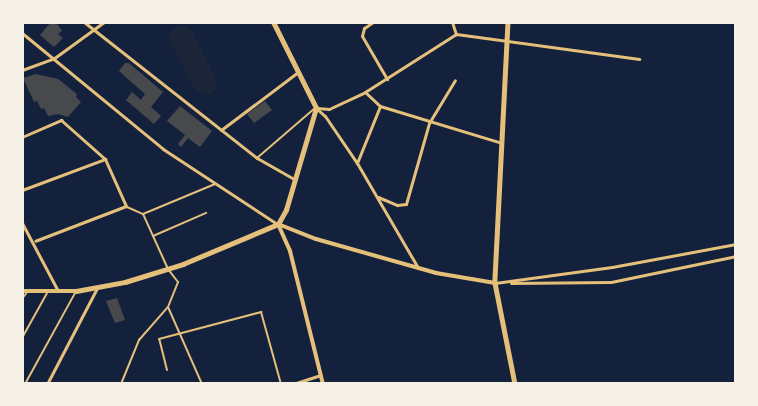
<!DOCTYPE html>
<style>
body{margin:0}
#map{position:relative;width:758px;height:406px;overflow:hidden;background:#14213d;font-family:"Source Sans 3",sans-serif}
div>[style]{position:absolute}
.green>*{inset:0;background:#1d2539}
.building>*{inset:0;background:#48494c}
.service>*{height:2px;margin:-1px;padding:0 1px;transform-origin:1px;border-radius:1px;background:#e5c07b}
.minor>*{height:3px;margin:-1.5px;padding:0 1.5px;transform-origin:1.5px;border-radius:1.5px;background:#e5c07b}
.tertiary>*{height:4px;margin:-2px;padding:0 2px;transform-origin:2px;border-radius:2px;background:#e5c07b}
.secondary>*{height:4.5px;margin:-2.25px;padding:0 2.25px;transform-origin:2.25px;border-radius:2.25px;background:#e5c07b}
span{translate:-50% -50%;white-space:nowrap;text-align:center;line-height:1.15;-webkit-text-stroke:4.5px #f6f1e7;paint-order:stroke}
.frame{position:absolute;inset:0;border:24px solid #f6f1e7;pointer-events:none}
</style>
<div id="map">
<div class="green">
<i style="clip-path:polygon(178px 26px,186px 26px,192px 31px,217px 81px,216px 90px,209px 95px,195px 90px,170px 40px,171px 32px)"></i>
</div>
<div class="building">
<i style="clip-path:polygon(51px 22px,58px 25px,62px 31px,58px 34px,63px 38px,54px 47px,40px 35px)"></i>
<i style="clip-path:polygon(125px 63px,129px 63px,163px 92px,151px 107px,161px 116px,154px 124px,126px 100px,132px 92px,141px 100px,145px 94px,119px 71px)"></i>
<i style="clip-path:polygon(36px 74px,58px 79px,77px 94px,76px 97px,81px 102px,68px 117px,58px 114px,48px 116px,44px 108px,41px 109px,37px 101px,34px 102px,23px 78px)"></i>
<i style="clip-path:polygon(265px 101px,272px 110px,254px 123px,247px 114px)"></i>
<i style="clip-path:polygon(180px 106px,212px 131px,200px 147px,188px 138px,181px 147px,178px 144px,185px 135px,167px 121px)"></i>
<i style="clip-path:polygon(117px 298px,125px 320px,115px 323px,106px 301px)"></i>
</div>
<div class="service">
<i style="left:257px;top:158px;width:75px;rotate:-40.7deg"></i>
<i style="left:127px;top:207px;width:17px;rotate:24deg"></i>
<i style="left:143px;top:214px;width:78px;rotate:-22.6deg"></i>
<i style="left:153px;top:236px;width:58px;rotate:-23.5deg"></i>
<i style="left:22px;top:299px;width:9px;rotate:-54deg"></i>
<i style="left:168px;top:307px;width:84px;rotate:66.2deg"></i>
<i style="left:22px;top:338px;width:51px;rotate:-60.9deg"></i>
<i style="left:167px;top:370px;width:32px;rotate:-104deg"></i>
<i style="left:159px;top:339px;width:106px;rotate:-14.8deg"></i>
<i style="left:261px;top:312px;width:75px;rotate:74.5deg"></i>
<i style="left:25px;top:384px;width:104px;rotate:-61.2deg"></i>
<i style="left:121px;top:384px;width:48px;rotate:-67.8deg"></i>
<i style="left:139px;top:340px;width:44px;rotate:-48.7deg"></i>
<i style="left:168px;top:307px;width:27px;rotate:-68deg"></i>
<i style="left:178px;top:282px;width:16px;rotate:-128deg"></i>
<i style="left:168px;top:269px;width:60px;rotate:-114.4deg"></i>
</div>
<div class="minor">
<i style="left:84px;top:22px;width:220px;rotate:38.2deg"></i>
<i style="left:257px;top:158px;width:43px;rotate:29.6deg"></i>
<i style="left:373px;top:22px;width:11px;rotate:146deg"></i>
<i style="left:364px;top:28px;width:8px;rotate:104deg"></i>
<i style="left:362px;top:36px;width:50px;rotate:59.8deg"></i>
<i style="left:452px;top:22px;width:13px;rotate:72deg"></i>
<i style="left:456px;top:34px;width:185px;rotate:7.8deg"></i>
<i style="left:22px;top:33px;width:183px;rotate:39.4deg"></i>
<i style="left:163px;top:149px;width:136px;rotate:33.3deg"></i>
<i style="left:22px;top:70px;width:33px;rotate:-20deg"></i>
<i style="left:53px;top:59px;width:63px;rotate:-36deg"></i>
<i style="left:365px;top:92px;width:21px;rotate:43deg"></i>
<i style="left:380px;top:106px;width:127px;rotate:16.9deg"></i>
<i style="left:316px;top:108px;width:12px;rotate:42deg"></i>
<i style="left:325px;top:116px;width:57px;rotate:55.8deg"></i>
<i style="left:357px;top:163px;width:121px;rotate:59.8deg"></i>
<i style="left:317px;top:108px;width:12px;rotate:5deg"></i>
<i style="left:329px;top:109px;width:40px;rotate:-25deg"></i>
<i style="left:365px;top:92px;width:108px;rotate:-32.5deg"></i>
<i style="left:221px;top:130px;width:96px;rotate:-37deg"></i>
<i style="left:22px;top:137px;width:43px;rotate:-23.6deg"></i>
<i style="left:61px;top:120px;width:59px;rotate:41.6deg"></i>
<i style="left:105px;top:159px;width:51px;rotate:65.9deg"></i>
<i style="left:126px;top:206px;width:97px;rotate:159deg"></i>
<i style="left:357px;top:163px;width:61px;rotate:-68deg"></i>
<i style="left:22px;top:190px;width:89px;rotate:-20.5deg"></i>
<i style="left:378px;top:197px;width:21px;rotate:23deg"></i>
<i style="left:397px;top:205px;width:9px;rotate:-6deg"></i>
<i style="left:406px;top:204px;width:84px;rotate:-74.1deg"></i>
<i style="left:429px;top:123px;width:50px;rotate:-58.8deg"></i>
<i style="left:22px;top:223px;width:77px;rotate:62.1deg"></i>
<i style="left:495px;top:283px;width:118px;rotate:-7.8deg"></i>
<i style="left:612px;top:267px;width:126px;rotate:-10.5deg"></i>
<i style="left:511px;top:283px;width:100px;rotate:-0.6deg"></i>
<i style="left:611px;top:282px;width:128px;rotate:-11.7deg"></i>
<i style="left:47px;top:384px;width:108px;rotate:-62.5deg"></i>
<i style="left:293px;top:384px;width:29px;rotate:-18deg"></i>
</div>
<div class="tertiary">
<i style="left:278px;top:224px;width:41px;rotate:21.5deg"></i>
<i style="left:316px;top:239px;width:125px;rotate:15.8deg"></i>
<i style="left:436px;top:273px;width:60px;rotate:9.6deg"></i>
<i style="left:278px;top:224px;width:30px;rotate:66deg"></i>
<i style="left:290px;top:251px;width:137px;rotate:76.1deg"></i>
</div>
<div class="secondary">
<i style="left:508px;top:22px;width:261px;rotate:92.9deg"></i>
<i style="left:495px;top:283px;width:103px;rotate:78.8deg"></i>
<i style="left:22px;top:291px;width:54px"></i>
<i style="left:76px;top:291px;width:50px;rotate:-10.4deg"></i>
<i style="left:125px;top:282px;width:61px;rotate:-17.2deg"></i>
<i style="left:183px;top:264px;width:103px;rotate:-22.8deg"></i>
<i style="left:278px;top:224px;width:16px;rotate:-60deg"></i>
<i style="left:286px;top:210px;width:106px;rotate:-73.6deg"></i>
<i style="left:316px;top:108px;width:96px;rotate:-116.6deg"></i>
</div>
<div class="frame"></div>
</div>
